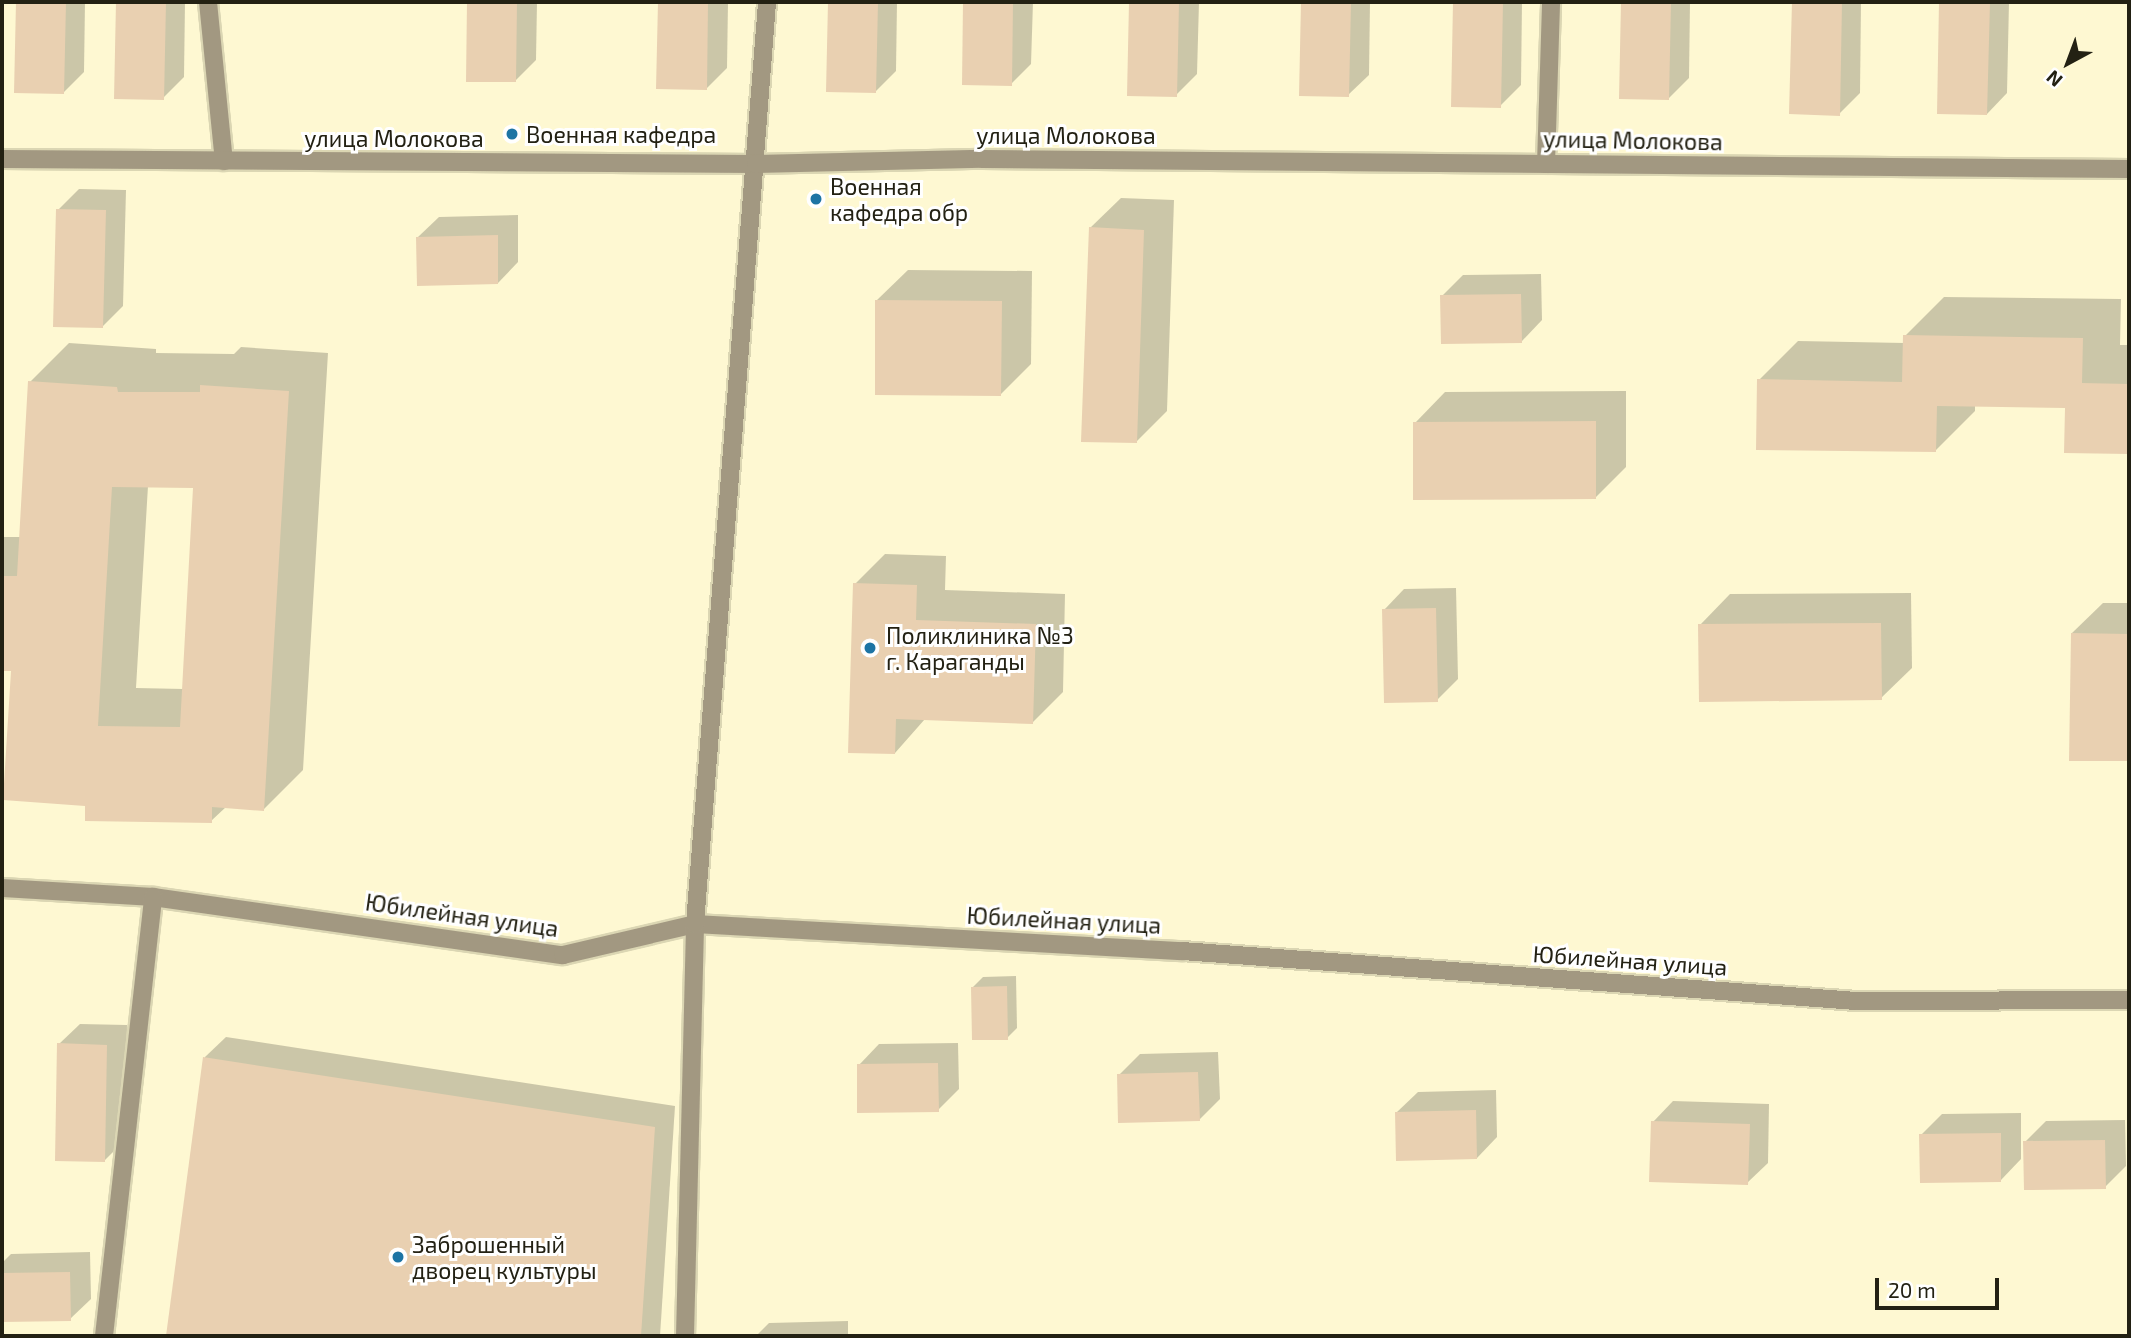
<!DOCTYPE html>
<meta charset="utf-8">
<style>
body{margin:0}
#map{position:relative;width:2131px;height:1338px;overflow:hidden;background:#fef8d2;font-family:"Exo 2",sans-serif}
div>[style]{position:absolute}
.shadow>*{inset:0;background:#0003}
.building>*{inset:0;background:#e9d0b1}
.roads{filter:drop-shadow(2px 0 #dbd6b3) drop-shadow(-2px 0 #dbd6b3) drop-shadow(0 2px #dbd6b3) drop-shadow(0 -2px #dbd6b3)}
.minor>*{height:18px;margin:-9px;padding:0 9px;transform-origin:9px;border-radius:9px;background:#a29881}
.tertiary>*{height:18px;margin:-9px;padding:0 9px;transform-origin:9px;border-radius:9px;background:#a29881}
.dots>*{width:19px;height:19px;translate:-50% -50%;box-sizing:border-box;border:4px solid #fff;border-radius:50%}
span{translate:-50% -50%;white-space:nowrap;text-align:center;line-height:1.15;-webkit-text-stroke:6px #fff;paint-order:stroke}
.poi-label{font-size:23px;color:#232113}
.left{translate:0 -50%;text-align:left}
.street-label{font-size:23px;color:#232113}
.frame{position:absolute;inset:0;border:4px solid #232113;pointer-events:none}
.north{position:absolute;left:2033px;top:28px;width:70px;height:70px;-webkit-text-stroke:5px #fff;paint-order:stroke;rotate:221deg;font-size:19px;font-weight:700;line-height:28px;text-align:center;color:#232113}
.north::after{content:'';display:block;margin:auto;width:24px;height:32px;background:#232113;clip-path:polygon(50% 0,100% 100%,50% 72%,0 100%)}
.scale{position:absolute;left:1875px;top:1278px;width:124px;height:32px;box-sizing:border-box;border:4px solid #232113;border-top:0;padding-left:9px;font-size:21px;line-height:24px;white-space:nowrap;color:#232113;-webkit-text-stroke:5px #fff;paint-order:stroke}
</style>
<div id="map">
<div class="shadow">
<i style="clip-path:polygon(18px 2px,85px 2px,84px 72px,63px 93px,16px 92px)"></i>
<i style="clip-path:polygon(117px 2px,185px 2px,184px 77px,163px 98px,116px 97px)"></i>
<i style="clip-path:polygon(469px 2px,537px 2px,536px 60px,515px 81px,468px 80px)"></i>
<i style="clip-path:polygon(660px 2px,728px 2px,727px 68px,706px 89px,658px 87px)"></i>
<i style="clip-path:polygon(830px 2px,897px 2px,896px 71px,875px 92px,828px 91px)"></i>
<i style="clip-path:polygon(965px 2px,1033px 2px,1031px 64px,1011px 84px,964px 83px)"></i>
<i style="clip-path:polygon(1131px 2px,1199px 2px,1197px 74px,1176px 95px,1129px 94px)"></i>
<i style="clip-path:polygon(1303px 2px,1370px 2px,1369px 75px,1348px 95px,1301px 94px)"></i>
<i style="clip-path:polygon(1455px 2px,1522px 2px,1521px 85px,1500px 106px,1453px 105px)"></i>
<i style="clip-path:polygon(1622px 2px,1690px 2px,1689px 78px,1668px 99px,1620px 97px)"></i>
<i style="clip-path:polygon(1794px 2px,1861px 2px,1860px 93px,1839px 114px,1791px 113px)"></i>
<i style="clip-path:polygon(1941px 2px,2009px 2px,2007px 93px,1987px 114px,1939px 112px)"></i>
<i style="clip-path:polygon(79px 189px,126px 190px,123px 306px,103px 326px,58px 210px)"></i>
<i style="clip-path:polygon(1121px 198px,1174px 200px,1167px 411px,1136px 442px,1090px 228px)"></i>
<i style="clip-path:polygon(518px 215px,518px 262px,498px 283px,418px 237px,439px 217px)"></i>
<i style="clip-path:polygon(908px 270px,1032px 271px,1031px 364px,1001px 394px,877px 300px)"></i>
<i style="clip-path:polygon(1541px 274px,1542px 320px,1522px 341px,1442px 296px,1463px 275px)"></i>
<i style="clip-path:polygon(1944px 297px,2121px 299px,2120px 345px,2129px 345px,2129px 453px,2066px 451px,2067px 406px,1975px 405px,1975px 411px,1935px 451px,1759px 380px,1798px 341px,1905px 343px,1905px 336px)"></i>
<i style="clip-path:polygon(evenodd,69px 343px,156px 349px,156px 353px,234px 354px,241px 347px,328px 353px,303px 770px,264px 809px,226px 807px,211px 821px,87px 804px,13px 669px,2px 669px,2px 537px,21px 537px,30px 382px,69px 343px,148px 486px,195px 486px,184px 689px,136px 688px,148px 486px)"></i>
<i style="clip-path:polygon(1626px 391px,1626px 467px,1596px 497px,1415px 423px,1445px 392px)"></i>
<i style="clip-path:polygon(885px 554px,946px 556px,945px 590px,1065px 594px,1063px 692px,1033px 722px,925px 719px,895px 753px,855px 584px)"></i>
<i style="clip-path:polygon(1456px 588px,1458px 679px,1437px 700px,1384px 610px,1404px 589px)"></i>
<i style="clip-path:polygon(1911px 593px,1912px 668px,1881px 698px,1700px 625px,1730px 594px)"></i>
<i style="clip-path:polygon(2103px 603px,2129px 603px,2129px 760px,2071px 759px,2072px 633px)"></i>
<i style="clip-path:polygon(1016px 976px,1017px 1028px,1007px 1038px,973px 987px,983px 977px)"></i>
<i style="clip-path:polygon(80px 1024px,127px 1025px,125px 1140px,104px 1161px,59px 1044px)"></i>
<i style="clip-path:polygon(226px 1037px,675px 1106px,660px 1336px,168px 1336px,205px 1057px)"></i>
<i style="clip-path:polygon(958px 1043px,959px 1089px,938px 1110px,859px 1065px,879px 1044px)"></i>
<i style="clip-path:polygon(1218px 1052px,1220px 1099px,1199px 1120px,1119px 1075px,1140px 1054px)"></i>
<i style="clip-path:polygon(1496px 1090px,1497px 1137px,1477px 1158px,1397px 1112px,1418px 1092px)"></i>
<i style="clip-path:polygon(1673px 1101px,1769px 1104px,1768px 1163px,1747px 1183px,1653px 1122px)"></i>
<i style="clip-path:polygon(2021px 1113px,2021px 1159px,2001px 1180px,1921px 1135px,1942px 1114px)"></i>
<i style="clip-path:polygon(2125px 1120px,2126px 1166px,2105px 1187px,2025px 1142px,2046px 1121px)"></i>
<i style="clip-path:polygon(90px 1252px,91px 1299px,70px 1319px,2px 1320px,2px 1263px,11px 1254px)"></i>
<i style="clip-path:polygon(848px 1321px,848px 1336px,756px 1336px,769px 1323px)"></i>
</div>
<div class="building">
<i style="clip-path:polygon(16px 2px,66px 2px,64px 94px,14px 93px)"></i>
<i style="clip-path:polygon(116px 2px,166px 2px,164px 100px,114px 99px)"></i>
<i style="clip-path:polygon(467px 2px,517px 2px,516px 82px,466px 82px)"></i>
<i style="clip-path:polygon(658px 2px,708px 2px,707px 90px,656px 89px)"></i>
<i style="clip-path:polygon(828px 2px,878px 2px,876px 93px,826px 92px)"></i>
<i style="clip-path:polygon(963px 2px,1013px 2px,1012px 86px,962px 85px)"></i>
<i style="clip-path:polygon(1129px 2px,1179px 2px,1177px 97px,1127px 96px)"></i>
<i style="clip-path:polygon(1301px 2px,1351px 2px,1349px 97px,1299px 96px)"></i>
<i style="clip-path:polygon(1453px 2px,1503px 2px,1501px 108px,1451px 107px)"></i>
<i style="clip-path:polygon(1621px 2px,1671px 2px,1669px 100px,1619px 99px)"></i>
<i style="clip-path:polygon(1792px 2px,1842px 2px,1840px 116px,1789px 114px)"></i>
<i style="clip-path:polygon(1939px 2px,1990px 2px,1987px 115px,1937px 114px)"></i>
<i style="clip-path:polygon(56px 209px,106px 210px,103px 328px,53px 327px)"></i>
<i style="clip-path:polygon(1089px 227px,1144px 230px,1137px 443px,1081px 442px)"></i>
<i style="clip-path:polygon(498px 235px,498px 284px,417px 286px,416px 237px)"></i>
<i style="clip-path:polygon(1521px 294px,1522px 343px,1441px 344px,1440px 295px)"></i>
<i style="clip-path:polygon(875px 300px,1002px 301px,1001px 396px,875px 395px)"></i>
<i style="clip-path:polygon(1903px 335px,2083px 338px,2082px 383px,2129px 384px,2129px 454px,2064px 453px,2065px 408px,1937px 406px,1936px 452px,1756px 450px,1757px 379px,1902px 382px)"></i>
<i style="clip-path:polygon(evenodd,28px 381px,117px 387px,118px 392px,200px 392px,200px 385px,289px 391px,264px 811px,212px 807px,212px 823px,85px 821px,85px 806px,3px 800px,11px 671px,2px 671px,2px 576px,17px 576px,28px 381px,112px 487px,193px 488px,180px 727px,98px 726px,112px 487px)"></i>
<i style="clip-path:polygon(1596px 421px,1596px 499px,1413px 500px,1413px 422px)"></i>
<i style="clip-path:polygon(853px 583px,917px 585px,916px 620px,1036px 624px,1033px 724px,896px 719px,895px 754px,848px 753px)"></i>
<i style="clip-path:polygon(1436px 608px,1438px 702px,1384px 703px,1382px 609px)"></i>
<i style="clip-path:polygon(1881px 623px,1882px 700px,1699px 702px,1698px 624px)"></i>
<i style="clip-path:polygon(2071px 633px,2129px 634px,2129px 761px,2069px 761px)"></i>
<i style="clip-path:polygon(1007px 986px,1008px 1040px,972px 1040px,971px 987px)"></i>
<i style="clip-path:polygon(57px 1043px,107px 1045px,105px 1162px,55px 1161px)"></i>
<i style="clip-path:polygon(203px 1057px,655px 1127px,641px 1336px,166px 1336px)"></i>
<i style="clip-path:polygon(938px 1063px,939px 1112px,857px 1113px,857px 1064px)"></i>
<i style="clip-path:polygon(1198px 1072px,1200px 1121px,1118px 1123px,1117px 1074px)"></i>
<i style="clip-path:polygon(1476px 1110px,1477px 1159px,1396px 1161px,1395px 1112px)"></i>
<i style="clip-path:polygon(1651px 1121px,1750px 1124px,1748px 1185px,1649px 1182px)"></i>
<i style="clip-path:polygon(2001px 1133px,2001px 1182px,1920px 1183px,1919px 1134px)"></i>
<i style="clip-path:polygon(2105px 1140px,2106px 1189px,2024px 1190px,2023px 1141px)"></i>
<i style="clip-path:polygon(70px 1272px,71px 1321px,2px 1322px,2px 1273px)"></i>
</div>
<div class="roads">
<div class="minor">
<i style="left:208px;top:2px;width:160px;rotate:84.3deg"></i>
<i style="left:1546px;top:164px;width:162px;rotate:-88.2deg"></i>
<i style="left:2px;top:888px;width:151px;rotate:3.4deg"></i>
<i style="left:153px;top:897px;width:414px;rotate:8.1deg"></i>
<i style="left:563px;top:955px;width:136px;rotate:-13.2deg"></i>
<i style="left:695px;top:924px;width:488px;rotate:3.2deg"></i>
<i style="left:1182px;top:951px;width:676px;rotate:4.24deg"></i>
<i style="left:1856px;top:1001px;width:273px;rotate:-0.2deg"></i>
<i style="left:104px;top:1336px;width:442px;rotate:-83.6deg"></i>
<i style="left:685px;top:1336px;width:412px;rotate:-88.6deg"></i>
<i style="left:695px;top:924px;width:925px;rotate:-85.53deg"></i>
</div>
<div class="tertiary">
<i style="left:2px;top:159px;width:754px;rotate:0.38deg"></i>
<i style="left:756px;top:164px;width:226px;rotate:-1.3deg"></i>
<i style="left:982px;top:159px;width:1147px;rotate:0.5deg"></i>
</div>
</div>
<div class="dots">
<i style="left:512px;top:134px;background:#1d74a4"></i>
<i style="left:816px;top:199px;background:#1d74a4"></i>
<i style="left:870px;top:648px;background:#1d74a4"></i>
<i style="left:398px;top:1257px;background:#1d74a4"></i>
</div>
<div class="poi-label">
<span class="left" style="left:526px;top:134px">Военная кафедра</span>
<span class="left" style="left:830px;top:199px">Военная<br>кафедра обр</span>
<span class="left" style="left:886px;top:648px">Поликлиника №3<br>г. Караганды</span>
<span class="left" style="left:412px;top:1257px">Заброшенный<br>дворец культуры</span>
</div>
<div class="street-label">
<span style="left:1066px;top:135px">улица Молокова</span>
<span style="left:394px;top:138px">улица Молокова</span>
<span style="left:1633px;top:140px;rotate:1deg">улица Молокова</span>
<span style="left:462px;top:915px;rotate:8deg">Юбилейная улица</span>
<span style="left:1064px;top:920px;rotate:3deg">Юбилейная улица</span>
<span style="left:1630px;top:960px;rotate:4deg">Юбилейная улица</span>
</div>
<div class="frame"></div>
<div class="north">N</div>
<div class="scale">20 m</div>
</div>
